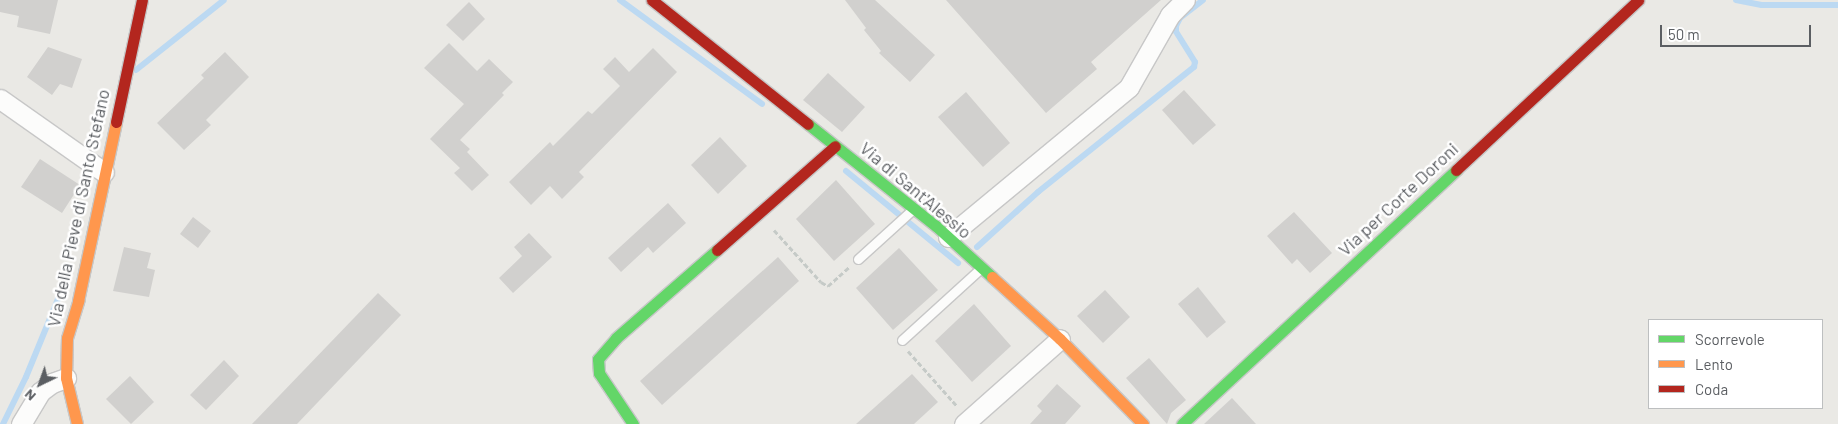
<!DOCTYPE html>
<style>
body{margin:0}
#map{position:relative;width:1838px;height:424px;overflow:hidden;background:#eae9e5;font-family:Barlow,sans-serif}
div>[style]{position:absolute}
.stream>*{height:6px;margin:-3px;padding:0 3px;transform-origin:3px;border-radius:3px;background:#bcd9f2}
.building>*{inset:0;background:#d1d0ce}
.path>*{height:3px;margin-top:-1.5px;transform-origin:0;background:repeating-linear-gradient(90deg,#c5cac7 0 5px,transparent 0 7.5px)}
.roads{filter:drop-shadow(1px 0 #c7c7c7) drop-shadow(-1px 0 #c7c7c7) drop-shadow(0 1px #c7c7c7) drop-shadow(0 -1px #c7c7c7)}
.lane>*{height:9px;margin:-4.5px;padding:0 4.5px;transform-origin:4.5px;border-radius:4.5px;background:#fcfcfb}
.street>*{height:19px;margin:-9.5px;padding:0 9.5px;transform-origin:9.5px;border-radius:9.5px;background:#fcfcfb}
.fast>*{height:11px;margin:-5.5px;padding:0 5.5px;transform-origin:5.5px;border-radius:5.5px;background:#63d668}
.slow>*{height:11px;margin:-5.5px;padding:0 5.5px;transform-origin:5.5px;border-radius:5.5px;background:#ff974d}
.jam>*{height:11px;margin:-5.5px;padding:0 5.5px;transform-origin:5.5px;border-radius:5.5px;background:#b3261e}
span{translate:-50% -50%;white-space:nowrap;text-align:center;line-height:1.15;-webkit-text-stroke:5px #fff;paint-order:stroke}
.street-label{font-size:18px;color:#5b5e62}
.legend{position:absolute;left:1648px;top:319px;width:175px;height:90px;box-sizing:border-box;background:#fff;border:1px solid #bdbfc0;margin:0;padding:6px 9px;list-style:none;font-size:15px;color:#5b5e62}
.legend li{display:flex;align-items:center;gap:10px;height:25px}
.legend b{width:25px;border:1px solid #bdbfc0}
.north{position:absolute;left:15px;top:359px;width:50px;height:50px;-webkit-text-stroke:4px #fff;paint-order:stroke;rotate:222deg;font-size:14px;font-weight:700;line-height:20px;text-align:center;color:#5b5e62}
.north::after{content:'';display:block;margin:auto;width:18px;height:22px;background:#5b5e62;clip-path:polygon(50% 0,100% 100%,50% 72%,0 100%)}
.scale{position:absolute;left:1660px;top:25px;width:151px;height:22px;box-sizing:border-box;border:2px solid #5b5e62;border-top:0;padding-left:6px;font-size:15px;line-height:18px;white-space:nowrap;color:#5b5e62;-webkit-text-stroke:4px #fff;paint-order:stroke}
</style>
<div id="map">
<div class="stream">
<i style="left:620px;top:0;width:176px;rotate:36.2deg"></i>
<i style="left:1736px;top:0;width:26px;rotate:11deg"></i>
<i style="left:1762px;top:5px;width:76px"></i>
<i style="left:136px;top:70px;width:112px;rotate:-38.5deg"></i>
<i style="left:846px;top:171px;width:145px;rotate:39.4deg"></i>
<i style="left:977px;top:247px;width:82px;rotate:-42deg"></i>
<i style="left:1038px;top:192px;width:200px;rotate:-38.7deg"></i>
<i style="left:1194px;top:67px;width:5px;rotate:-79deg"></i>
<i style="left:1195px;top:62px;width:36px;rotate:-122deg"></i>
<i style="left:1176px;top:31px;width:5px;rotate:-90deg"></i>
<i style="left:1176px;top:26px;width:9px;rotate:-63deg"></i>
<i style="left:1180px;top:18px;width:29px;rotate:-38deg"></i>
<i style="left:3px;top:424px;width:52px;rotate:-63.9deg"></i>
<i style="left:26px;top:377px;width:113px;rotate:-67.7deg"></i>
</div>
<div class="building">
<i style="clip-path:polygon(0 0,58px 0,50px 34px,17px 27px,19px 16px,0 12px)"></i>
<i style="clip-path:polygon(845px 0,875px 0,935px 55px,910px 82px,879px 53px,881px 51px,864px 30px,866px 28px)"></i>
<i style="clip-path:polygon(946px 0,1161px 0,1091px 62px,1097px 69px,1046px 113px)"></i>
<i style="clip-path:polygon(469px 2px,485px 19px,463px 41px,446px 25px)"></i>
<i style="clip-path:polygon(449px 43px,477px 71px,489px 59px,513px 82px,502px 93px,504px 95px,460px 140px,470px 149px,467px 152px,489px 175px,472px 191px,454px 173px,460px 168px,430px 139px,464px 104px,424px 68px)"></i>
<i style="clip-path:polygon(48px 47px,82px 59px,72px 88px,60px 84px,52px 95px,27px 77px)"></i>
<i style="clip-path:polygon(653px 48px,677px 72px,579px 172px,584px 177px,562px 199px,550px 186px,531px 205px,509px 182px,550px 142px,553px 146px,588px 111px,592px 114px,620px 86px,603px 69px,615px 57px,629px 72px)"></i>
<i style="clip-path:polygon(225px 52px,249px 77px,206px 120px,211px 125px,184px 150px,157px 123px,204px 78px,201px 75px)"></i>
<i style="clip-path:polygon(828px 73px,865px 107px,842px 132px,803px 100px)"></i>
<i style="clip-path:polygon(1184px 90px,1216px 125px,1193px 145px,1162px 110px)"></i>
<i style="clip-path:polygon(966px 92px,1010px 143px,983px 167px,938px 117px)"></i>
<i style="clip-path:polygon(720px 137px,747px 166px,718px 194px,691px 165px)"></i>
<i style="clip-path:polygon(40px 159px,80px 185px,62px 213px,21px 187px)"></i>
<i style="clip-path:polygon(836px 180px,875px 224px,834px 261px,796px 219px)"></i>
<i style="clip-path:polygon(668px 203px,686px 223px,653px 253px,648px 247px,621px 272px,608px 258px)"></i>
<i style="clip-path:polygon(1294px 212px,1332px 253px,1310px 273px,1297px 259px,1292px 264px,1267px 236px)"></i>
<i style="clip-path:polygon(193px 217px,211px 231px,198px 248px,180px 234px)"></i>
<i style="clip-path:polygon(529px 233px,552px 257px,513px 293px,499px 278px,522px 256px,514px 247px)"></i>
<i style="clip-path:polygon(124px 247px,151px 253px,147px 268px,155px 270px,149px 297px,113px 291px)"></i>
<i style="clip-path:polygon(899px 248px,938px 290px,893px 330px,856px 288px)"></i>
<i style="clip-path:polygon(778px 257px,799px 281px,662px 405px,640px 381px)"></i>
<i style="clip-path:polygon(1198px 287px,1226px 322px,1207px 338px,1178px 304px)"></i>
<i style="clip-path:polygon(1105px 290px,1130px 317px,1103px 343px,1077px 316px)"></i>
<i style="clip-path:polygon(378px 293px,401px 315px,297px 424px,252px 424px)"></i>
<i style="clip-path:polygon(974px 304px,1011px 346px,972px 382px,935px 341px)"></i>
<i style="clip-path:polygon(1149px 358px,1186px 400px,1171px 413px,1167px 424px,1126px 378px)"></i>
<i style="clip-path:polygon(224px 360px,239px 376px,206px 410px,190px 395px)"></i>
<i style="clip-path:polygon(912px 374px,938px 402px,914px 424px,856px 424px)"></i>
<i style="clip-path:polygon(130px 376px,154px 402px,131px 424px,106px 399px)"></i>
<i style="clip-path:polygon(1057px 384px,1081px 406px,1065px 424px,1030px 424px,1042px 411px,1037px 406px)"></i>
<i style="clip-path:polygon(1232px 398px,1256px 424px,1204px 424px)"></i>
</div>
<div class="path">
<i style="left:774px;top:230px;width:70px;rotate:47.9deg"></i>
<i style="left:821px;top:282px;width:8px;rotate:30deg"></i>
<i style="left:828px;top:286px;width:28px;rotate:-42deg"></i>
<i style="left:908px;top:351px;width:74px;rotate:48.3deg"></i>
</div>
<div class="roads">
<div class="lane">
<i style="left:858px;top:259px;width:73px;rotate:-42.2deg"></i>
<i style="left:902px;top:340px;width:104px;rotate:-42.3deg"></i>
</div>
<div class="street">
<i style="left:0;top:99px;width:127px;rotate:35.1deg"></i>
<i style="left:948px;top:237px;width:235px;rotate:-39.6deg"></i>
<i style="left:1129px;top:87px;width:83px;rotate:-60.3deg"></i>
<i style="left:1170px;top:15px;width:21px;rotate:-45deg"></i>
<i style="left:21px;top:424px;width:37px;rotate:-59deg"></i>
<i style="left:40px;top:392px;width:15px;rotate:-37deg"></i>
<i style="left:52px;top:383px;width:15px;rotate:-20deg"></i>
<i style="left:964px;top:424px;width:128px;rotate:-41.5deg"></i>
</div>
<div class="fast">
<i style="left:808px;top:124px;width:164px;rotate:38.6deg"></i>
<i style="left:936px;top:226px;width:76px;rotate:42.3deg"></i>
<i style="left:633px;top:424px;width:61px;rotate:-123.7deg"></i>
<i style="left:599px;top:373px;width:14px;rotate:-94deg"></i>
<i style="left:598px;top:359px;width:28px;rotate:-49deg"></i>
<i style="left:616px;top:338px;width:134px;rotate:-41.1deg"></i>
<i style="left:1182px;top:424px;width:374px;rotate:-42.8deg"></i>
</div>
<div class="slow">
<i style="left:992px;top:277px;width:92px;rotate:42.4deg"></i>
<i style="left:1060px;top:339px;width:119px;rotate:45.7deg"></i>
<i style="left:77px;top:424px;width:47px;rotate:-103.4deg"></i>
<i style="left:66px;top:378px;width:40px;rotate:-88.6deg"></i>
<i style="left:67px;top:338px;width:39px;rotate:-73deg"></i>
<i style="left:78px;top:301px;width:183px;rotate:-78deg"></i>
</div>
<div class="jam">
<i style="left:652px;top:0;width:199px;rotate:38.5deg"></i>
<i style="left:116px;top:122px;width:125px;rotate:-78deg"></i>
<i style="left:1456px;top:170px;width:249px;rotate:-43deg"></i>
<i style="left:717px;top:250px;width:157px;rotate:-41.4deg"></i>
</div>
</div>
<div class="street-label">
<span style="left:916px;top:190px;rotate:40deg">Via di Sant'Alessio</span>
<span style="left:1398px;top:199px;rotate:-43deg">Via per Corte Doroni</span>
<span style="left:78px;top:208px;rotate:-78deg">Via della Pieve di Santo Stefano</span>
</div>
<ul class="legend">
<li><b style="height:6px;background:#63d668"></b>Scorrevole</li>
<li><b style="height:6px;background:#ff974d"></b>Lento</li>
<li><b style="height:6px;background:#b3261e"></b>Coda</li>
</ul>
<div class="north">N</div>
<div class="scale">50 m</div>
</div>
